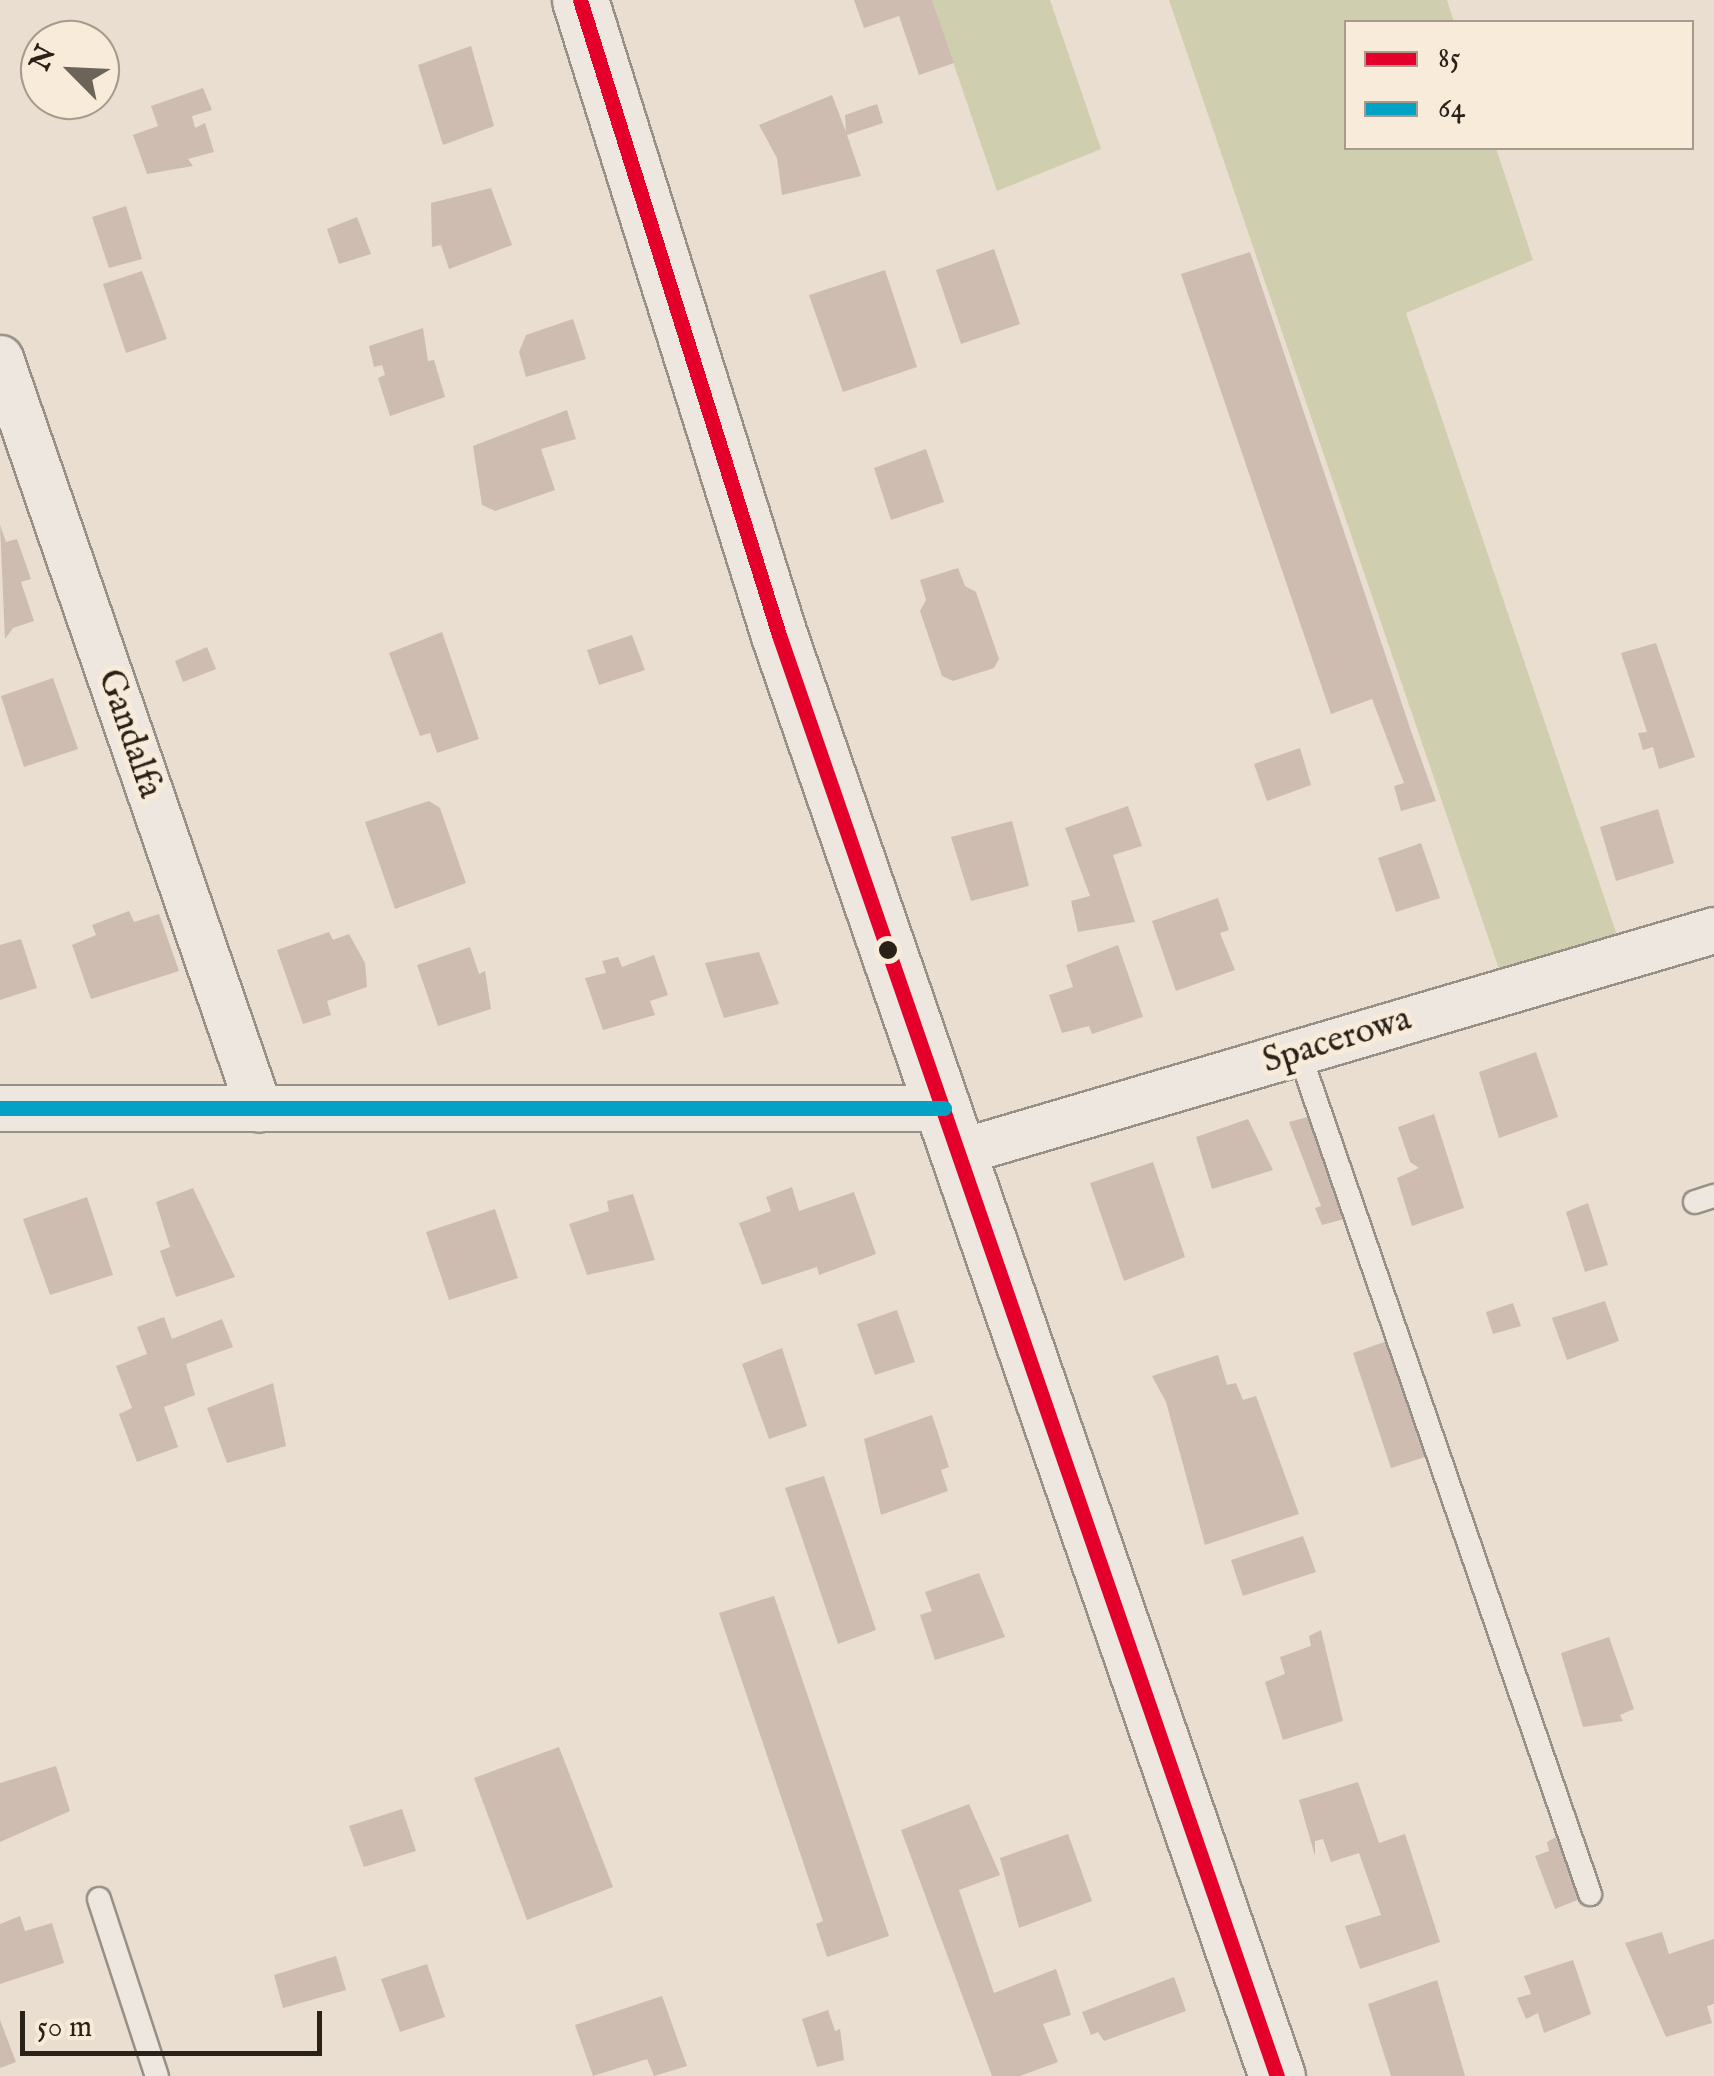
<!DOCTYPE html>
<style>
body{margin:0}
#map{position:relative;width:1714px;height:2076px;overflow:hidden;background:#e9decf;font-family:"IM FELL English",serif}
div>[style]{position:absolute}
.green>*{inset:0;background:#cfcfaf}
.building>*{inset:0;background:#cebcb1}
.roads{filter:drop-shadow(2px 0 #979087) drop-shadow(-2px 0 #979087) drop-shadow(0 2px #979087) drop-shadow(0 -2px #979087)}
.service>*{height:22px;margin:-11px;padding:0 11px;transform-origin:11px;border-radius:11px;background:#ede7e0}
.minor>*{height:45px;margin:-22.5px;padding:0 22.5px;transform-origin:22.5px;border-radius:22.5px;background:#ede7e0}
.tertiary>*{height:55px;margin:-27.5px;padding:0 27.5px;transform-origin:27.5px;border-radius:27.5px;background:#ede7e0}
.bus-1>*{height:15px;margin:-7.5px;padding:0 7.5px;transform-origin:7.5px;border-radius:7.5px;background:#e4002b}
.bus-2>*{height:15px;margin:-7.5px;padding:0 7.5px;transform-origin:7.5px;border-radius:7.5px;background:#02a2c5}
.dots>*{width:28px;height:28px;translate:-50% -50%;box-sizing:border-box;border:5px solid #f8ebd9;border-radius:50%}
span{translate:-50% -50%;white-space:nowrap;text-align:center;line-height:1.15;-webkit-text-stroke:10px #f8ebd9;paint-order:stroke}
.street-label{font-size:35px;color:#2a2219}
.legend{position:absolute;left:1344px;top:20px;width:350px;height:130px;box-sizing:border-box;background:#f8ebd9;border:2px solid #a69b8c;margin:0;padding:12px 18px;list-style:none;font-size:30px;color:#2a2219}
.legend li{display:flex;align-items:center;gap:20px;height:50px}
.legend b{width:50px;border:2px solid #a69b8c}
.north{position:absolute;left:20px;top:20px;width:100px;height:100px;box-sizing:border-box;background:#f8ebd9;border:2px solid #a69b8c;border-radius:50%;rotate:294deg;font-size:28px;font-weight:700;line-height:40px;text-align:center;color:#2a2219}
.north::after{content:'';display:block;margin:auto;width:35px;height:45px;background:#6d6459;clip-path:polygon(50% 0,100% 100%,50% 72%,0 100%)}
.scale{position:absolute;left:20px;top:2011px;width:302px;height:45px;box-sizing:border-box;border:5px solid #2a2219;border-top:0;padding-left:12px;font-size:30px;line-height:35px;white-space:nowrap;color:#2a2219;-webkit-text-stroke:8px #f8ebd9;paint-order:stroke}
</style>
<div id="map">
<div class="green">
<i style="clip-path:polygon(932px 0,1050px 0,1101px 149px,997px 191px)"></i>
<i style="clip-path:polygon(1169px 0,1447px 0,1454px 22px,1346px 22px,1346px 148px,1496px 148px,1533px 260px,1406px 313px,1618px 938px,1500px 972px)"></i>
</div>
<div class="building">
<i style="clip-path:polygon(854px 0,932px 0,954px 63px,919px 75px,899px 16px,864px 28px)"></i>
<i style="clip-path:polygon(471px 46px,494px 126px,443px 145px,418px 65px)"></i>
<i style="clip-path:polygon(203px 88px,212px 110px,192px 116px,195px 128px,205px 123px,214px 152px,188px 159px,193px 166px,147px 174px,133px 135px,158px 126px,151px 106px)"></i>
<i style="clip-path:polygon(832px 95px,846px 132px,845px 115px,877px 104px,883px 123px,847px 135px,861px 176px,782px 195px,777px 158px,759px 125px)"></i>
<i style="clip-path:polygon(491px 188px,512px 245px,449px 269px,441px 245px,432px 247px,431px 203px)"></i>
<i style="clip-path:polygon(126px 206px,142px 259px,109px 268px,92px 217px)"></i>
<i style="clip-path:polygon(357px 217px,371px 254px,339px 264px,327px 229px)"></i>
<i style="clip-path:polygon(994px 249px,1020px 324px,961px 344px,936px 270px)"></i>
<i style="clip-path:polygon(1250px 252px,1411px 731px,1436px 801px,1401px 811px,1394px 786px,1404px 783px,1372px 699px,1331px 714px,1181px 274px)"></i>
<i style="clip-path:polygon(885px 270px,917px 367px,843px 392px,809px 295px)"></i>
<i style="clip-path:polygon(142px 271px,167px 339px,126px 353px,103px 284px)"></i>
<i style="clip-path:polygon(573px 319px,586px 359px,526px 377px,519px 352px,526px 335px)"></i>
<i style="clip-path:polygon(423px 328px,428px 361px,434px 360px,445px 397px,390px 416px,378px 378px,385px 375px,382px 365px,374px 367px,369px 346px)"></i>
<i style="clip-path:polygon(567px 410px,576px 439px,541px 449px,555px 490px,495px 511px,482px 505px,473px 446px)"></i>
<i style="clip-path:polygon(926px 449px,944px 502px,891px 520px,874px 468px)"></i>
<i style="clip-path:polygon(0 525px,6px 542px,17px 539px,31px 579px,21px 582px,34px 621px,13px 628px,5px 639px)"></i>
<i style="clip-path:polygon(958px 568px,965px 586px,976px 592px,999px 659px,994px 668px,953px 681px,942px 676px,920px 611px,926px 600px,920px 580px)"></i>
<i style="clip-path:polygon(442px 632px,479px 739px,437px 753px,430px 733px,420px 736px,389px 653px)"></i>
<i style="clip-path:polygon(632px 635px,645px 670px,599px 685px,587px 650px)"></i>
<i style="clip-path:polygon(1656px 643px,1695px 757px,1659px 769px,1653px 747px,1643px 750px,1638px 733px,1647px 732px,1621px 653px)"></i>
<i style="clip-path:polygon(207px 647px,216px 669px,183px 682px,175px 661px)"></i>
<i style="clip-path:polygon(53px 678px,78px 749px,24px 767px,1px 696px)"></i>
<i style="clip-path:polygon(1300px 748px,1311px 785px,1267px 801px,1254px 764px)"></i>
<i style="clip-path:polygon(429px 801px,440px 808px,466px 883px,395px 909px,365px 822px)"></i>
<i style="clip-path:polygon(1128px 806px,1142px 846px,1113px 855px,1135px 922px,1078px 932px,1071px 901px,1090px 896px,1065px 828px)"></i>
<i style="clip-path:polygon(1658px 809px,1674px 863px,1616px 881px,1600px 827px)"></i>
<i style="clip-path:polygon(1012px 821px,1029px 886px,971px 901px,951px 837px)"></i>
<i style="clip-path:polygon(1421px 843px,1440px 898px,1396px 912px,1378px 858px)"></i>
<i style="clip-path:polygon(1218px 898px,1229px 930px,1220px 933px,1235px 970px,1176px 991px,1152px 921px)"></i>
<i style="clip-path:polygon(129px 911px,134px 922px,159px 914px,179px 971px,91px 999px,72px 945px,96px 935px,92px 925px)"></i>
<i style="clip-path:polygon(329px 932px,333px 940px,349px 934px,365px 963px,367px 987px,327px 1001px,331px 1015px,303px 1024px,277px 950px)"></i>
<i style="clip-path:polygon(21px 939px,37px 988px,0 1000px,0 945px)"></i>
<i style="clip-path:polygon(1118px 945px,1143px 1017px,1092px 1034px,1089px 1026px,1062px 1033px,1049px 995px,1073px 987px,1066px 965px)"></i>
<i style="clip-path:polygon(470px 947px,479px 974px,485px 971px,491px 1009px,438px 1026px,417px 965px)"></i>
<i style="clip-path:polygon(759px 952px,779px 1004px,724px 1018px,705px 963px)"></i>
<i style="clip-path:polygon(654px 955px,668px 995px,650px 1001px,655px 1015px,603px 1030px,585px 978px,606px 973px,602px 961px,618px 957px,622px 967px)"></i>
<i style="clip-path:polygon(1536px 1052px,1558px 1117px,1499px 1138px,1479px 1072px)"></i>
<i style="clip-path:polygon(1434px 1114px,1464px 1208px,1412px 1226px,1397px 1178px,1419px 1168px,1410px 1162px,1398px 1127px)"></i>
<i style="clip-path:polygon(1311px 1116px,1344px 1219px,1322px 1225px,1315px 1208px,1321px 1206px,1289px 1122px)"></i>
<i style="clip-path:polygon(1248px 1119px,1273px 1170px,1212px 1189px,1196px 1137px)"></i>
<i style="clip-path:polygon(1153px 1162px,1185px 1257px,1124px 1281px,1090px 1183px)"></i>
<i style="clip-path:polygon(792px 1187px,799px 1211px,854px 1192px,876px 1254px,819px 1275px,817px 1267px,762px 1285px,739px 1223px,771px 1211px,766px 1197px)"></i>
<i style="clip-path:polygon(193px 1188px,235px 1277px,176px 1297px,160px 1251px,170px 1247px,156px 1202px)"></i>
<i style="clip-path:polygon(633px 1194px,655px 1260px,587px 1275px,569px 1224px,609px 1211px,607px 1201px)"></i>
<i style="clip-path:polygon(87px 1197px,113px 1275px,50px 1295px,23px 1219px)"></i>
<i style="clip-path:polygon(1588px 1203px,1608px 1265px,1585px 1272px,1566px 1212px)"></i>
<i style="clip-path:polygon(495px 1209px,518px 1278px,449px 1300px,426px 1232px)"></i>
<i style="clip-path:polygon(1605px 1301px,1619px 1341px,1567px 1360px,1552px 1318px)"></i>
<i style="clip-path:polygon(1513px 1303px,1521px 1326px,1493px 1334px,1486px 1312px)"></i>
<i style="clip-path:polygon(897px 1310px,915px 1362px,875px 1375px,857px 1324px)"></i>
<i style="clip-path:polygon(164px 1317px,172px 1339px,222px 1319px,233px 1347px,186px 1364px,195px 1395px,164px 1407px,178px 1447px,137px 1462px,119px 1414px,132px 1408px,116px 1366px,147px 1354px,137px 1327px)"></i>
<i style="clip-path:polygon(1390px 1340px,1428px 1456px,1391px 1468px,1353px 1353px)"></i>
<i style="clip-path:polygon(782px 1348px,807px 1426px,769px 1439px,742px 1364px)"></i>
<i style="clip-path:polygon(1218px 1355px,1227px 1385px,1236px 1383px,1243px 1400px,1256px 1396px,1299px 1514px,1205px 1545px,1166px 1402px,1152px 1376px)"></i>
<i style="clip-path:polygon(273px 1383px,286px 1446px,227px 1463px,207px 1408px)"></i>
<i style="clip-path:polygon(932px 1415px,949px 1467px,941px 1470px,948px 1491px,881px 1515px,864px 1439px)"></i>
<i style="clip-path:polygon(824px 1476px,876px 1630px,838px 1644px,785px 1488px)"></i>
<i style="clip-path:polygon(1303px 1536px,1316px 1572px,1243px 1596px,1231px 1560px)"></i>
<i style="clip-path:polygon(979px 1573px,1005px 1637px,935px 1660px,920px 1615px,932px 1611px,925px 1592px)"></i>
<i style="clip-path:polygon(774px 1596px,889px 1936px,827px 1957px,816px 1924px,823px 1921px,719px 1613px)"></i>
<i style="clip-path:polygon(1321px 1630px,1343px 1721px,1283px 1740px,1265px 1682px,1285px 1674px,1280px 1657px,1311px 1646px,1309px 1636px)"></i>
<i style="clip-path:polygon(1609px 1637px,1634px 1709px,1620px 1715px,1623px 1721px,1583px 1727px,1561px 1653px)"></i>
<i style="clip-path:polygon(559px 1747px,613px 1887px,527px 1920px,474px 1778px)"></i>
<i style="clip-path:polygon(56px 1766px,70px 1811px,0 1842px,0 1783px)"></i>
<i style="clip-path:polygon(1358px 1782px,1379px 1843px,1405px 1834px,1440px 1942px,1360px 1969px,1345px 1926px,1381px 1915px,1359px 1853px,1331px 1862px,1323px 1839px,1315px 1841px,1315px 1856px,1299px 1800px)"></i>
<i style="clip-path:polygon(969px 1804px,1000px 1875px,959px 1890px,994px 1993px,1056px 1969px,1071px 2015px,1043px 2024px,1058px 2062px,1020px 2076px,992px 2076px,901px 1830px)"></i>
<i style="clip-path:polygon(402px 1809px,416px 1851px,364px 1867px,349px 1826px)"></i>
<i style="clip-path:polygon(1068px 1834px,1092px 1901px,1019px 1928px,1000px 1858px)"></i>
<i style="clip-path:polygon(1556px 1837px,1580px 1899px,1555px 1909px,1535px 1856px,1549px 1851px,1547px 1842px)"></i>
<i style="clip-path:polygon(20px 1916px,25px 1931px,52px 1923px,64px 1963px,0 1984px,0 1924px)"></i>
<i style="clip-path:polygon(1662px 1932px,1669px 1954px,1714px 1939px,1714px 2004px,1707px 2006px,1712px 2023px,1666px 2037px,1625px 1943px)"></i>
<i style="clip-path:polygon(336px 1956px,346px 1990px,283px 2008px,274px 1975px)"></i>
<i style="clip-path:polygon(1573px 1960px,1591px 2014px,1544px 2033px,1538px 2013px,1526px 2019px,1517px 1998px,1531px 1994px,1524px 1976px)"></i>
<i style="clip-path:polygon(427px 1964px,445px 2017px,400px 2032px,381px 1979px)"></i>
<i style="clip-path:polygon(1174px 1977px,1186px 2011px,1104px 2041px,1098px 2032px,1091px 2035px,1082px 2012px)"></i>
<i style="clip-path:polygon(1437px 1980px,1465px 2076px,1391px 2076px,1368px 2004px)"></i>
<i style="clip-path:polygon(662px 1996px,687px 2066px,654px 2076px,647px 2059px,593px 2076px,575px 2025px)"></i>
<i style="clip-path:polygon(828px 2010px,835px 2031px,840px 2029px,844px 2060px,817px 2067px,802px 2019px)"></i>
<i style="clip-path:polygon(0 2020px,16px 2062px,0 2068px)"></i>
</div>
<div class="roads">
<div class="service">
<i style="left:1299px;top:1052px;width:891px;rotate:70.93deg"></i>
<i style="left:1695px;top:1202px;width:20px;rotate:-18deg"></i>
<i style="left:99px;top:1899px;width:186px;rotate:71.9deg"></i>
</div>
<div class="minor">
<i style="left:0;top:358px;width:794px;rotate:70.97deg"></i>
<i style="left:0;top:1108px;width:944px"></i>
<i style="left:959px;top:1152px;width:787px;rotate:-16.39deg"></i>
</div>
<div class="tertiary">
<i style="left:580px;top:0;width:665px;rotate:72.6deg"></i>
<i style="left:779px;top:635px;width:1525px;rotate:70.94deg"></i>
</div>
</div>
<div class="bus-1">
<i style="left:580px;top:0;width:665px;rotate:72.6deg"></i>
<i style="left:779px;top:635px;width:1525px;rotate:70.94deg"></i>
</div>
<div class="bus-2">
<i style="left:0;top:1108px;width:944px"></i>
</div>
<div class="dots">
<i style="left:888px;top:950px;background:#2a2219"></i>
</div>
<div class="street-label">
<span style="left:129px;top:734px;rotate:71deg">Gandalfa</span>
<span style="left:1337px;top:1041px;rotate:-17deg">Spacerowa</span>
</div>
<ul class="legend">
<li><b style="height:12px;background:#e4002b"></b>85</li>
<li><b style="height:12px;background:#02a2c5"></b>64</li>
</ul>
<div class="north">N</div>
<div class="scale">50 m</div>
</div>
